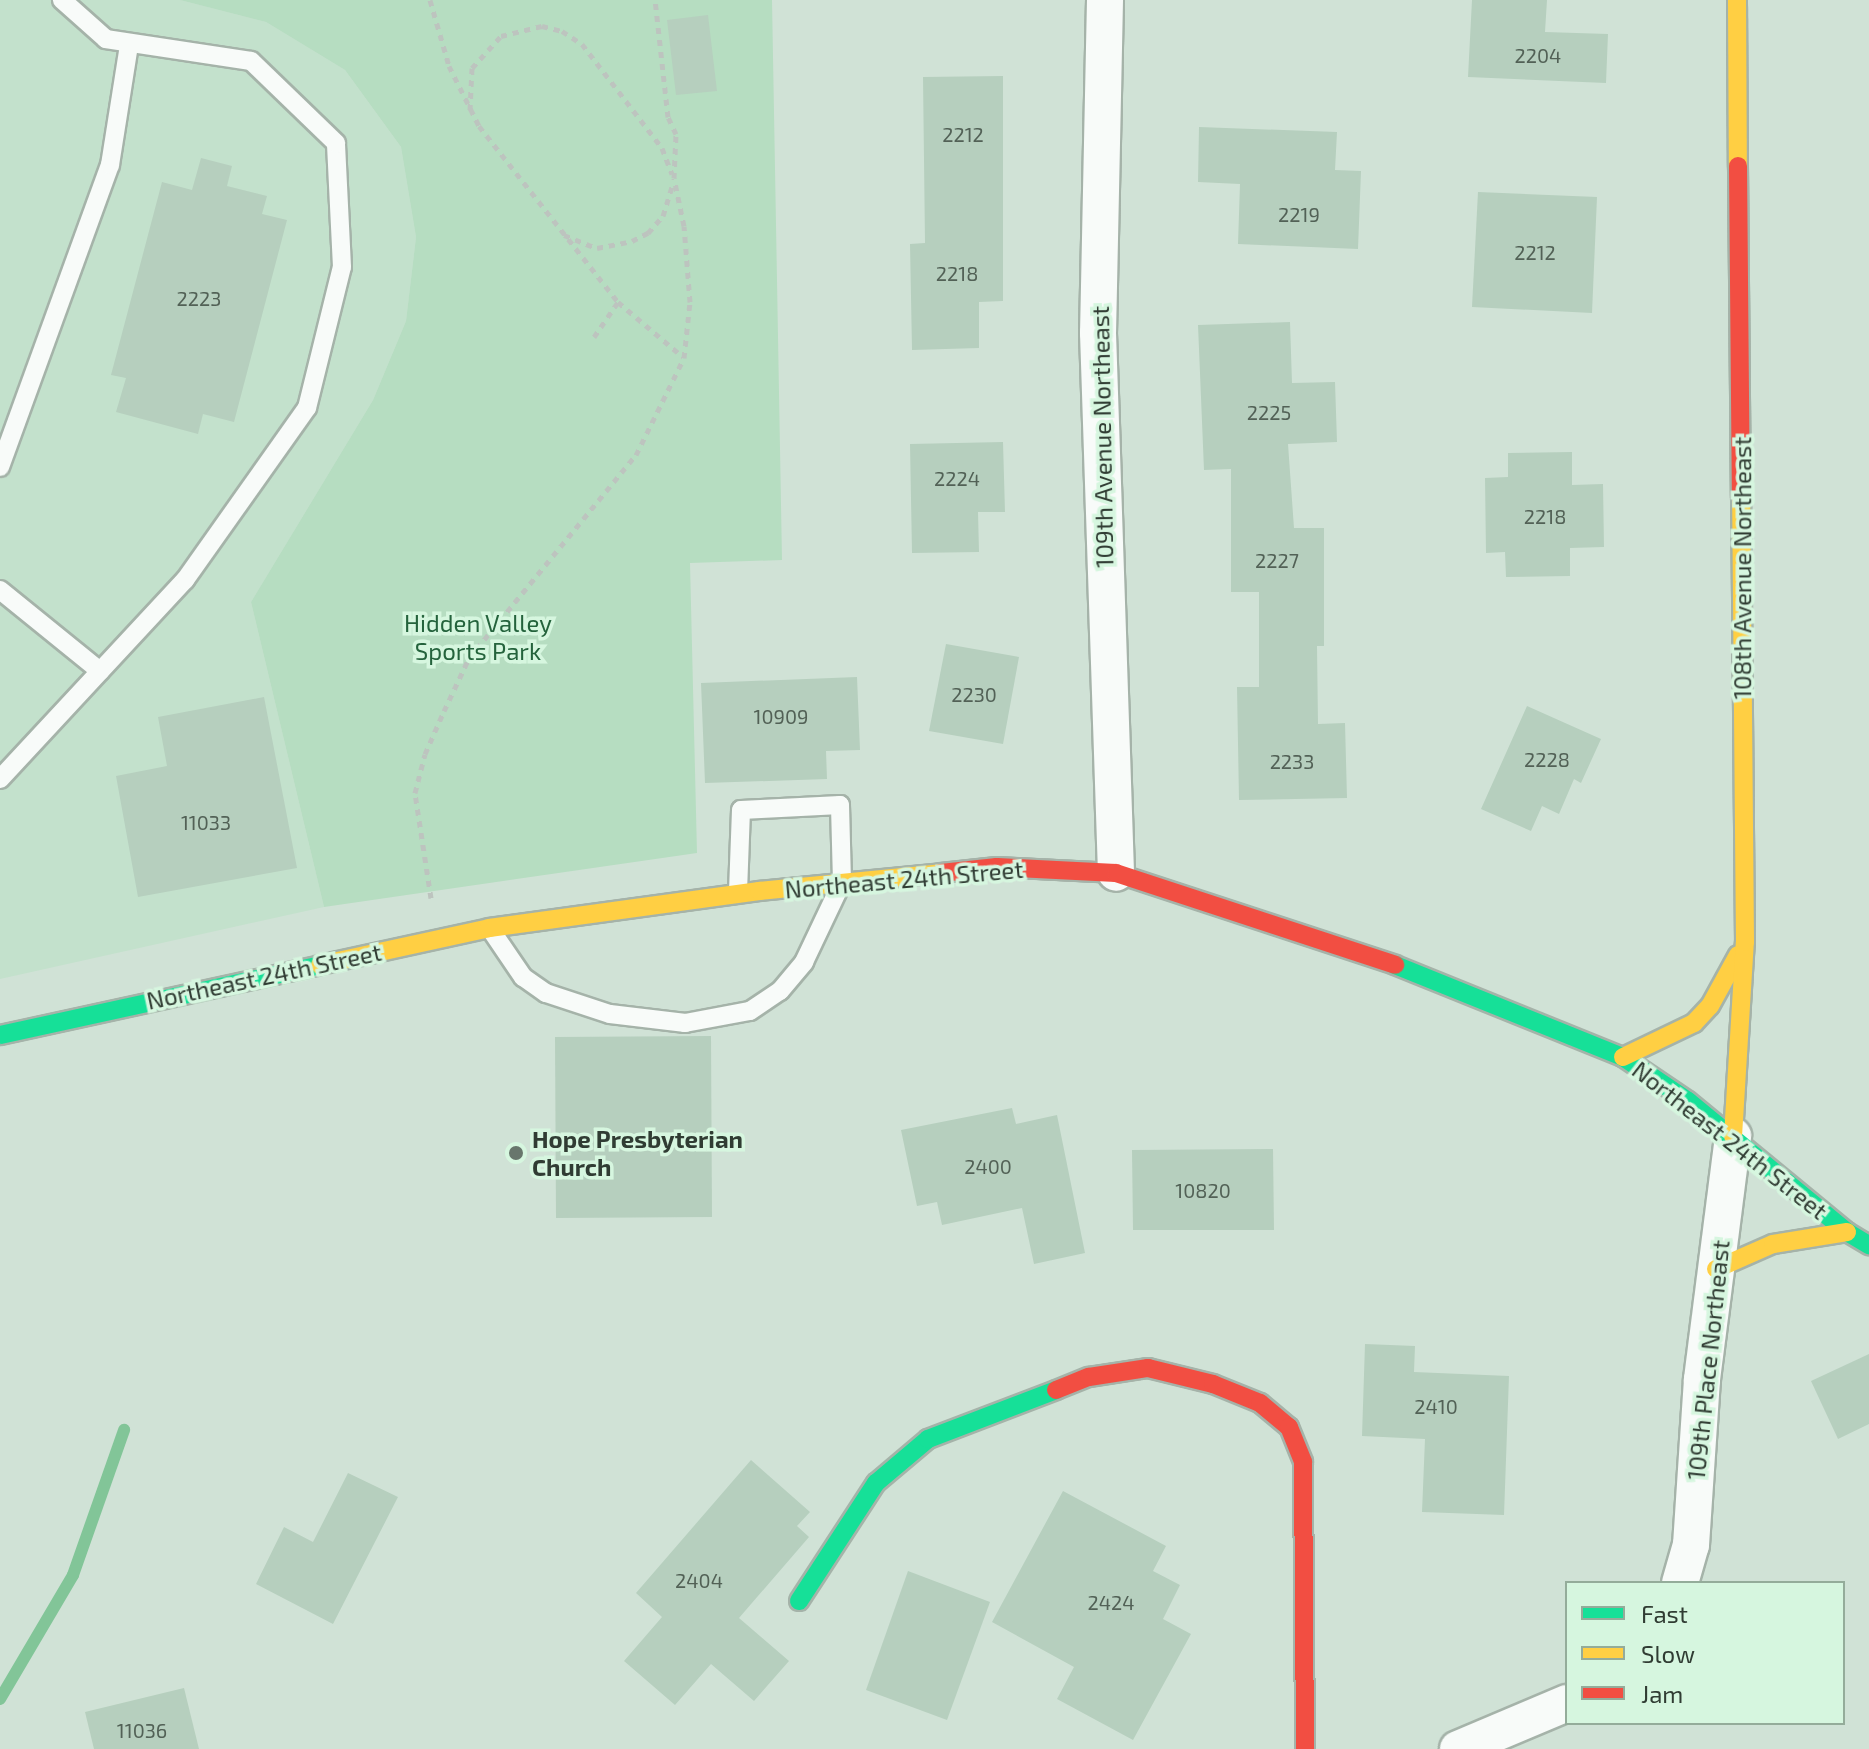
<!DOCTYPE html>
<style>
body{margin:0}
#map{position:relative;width:1869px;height:1749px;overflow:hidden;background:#d0e2d6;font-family:"Exo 2",sans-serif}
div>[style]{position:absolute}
.built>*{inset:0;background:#c3e1cc}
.green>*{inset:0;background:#b6ddc1}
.stream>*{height:12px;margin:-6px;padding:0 6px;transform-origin:6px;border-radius:6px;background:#82c598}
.building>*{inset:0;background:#b6cfbe}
.path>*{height:5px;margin-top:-2.5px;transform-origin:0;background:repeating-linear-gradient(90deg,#bdc4bf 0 6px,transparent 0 12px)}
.roads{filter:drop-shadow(2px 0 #a5b3a9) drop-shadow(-2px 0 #a5b3a9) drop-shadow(0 2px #a5b3a9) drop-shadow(0 -2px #a5b3a9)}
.lane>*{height:18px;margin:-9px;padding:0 9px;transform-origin:9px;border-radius:9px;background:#f8fbf9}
.street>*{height:36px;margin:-18px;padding:0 18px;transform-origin:18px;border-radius:18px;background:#f8fbf9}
.fast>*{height:18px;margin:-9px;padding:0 9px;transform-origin:9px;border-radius:9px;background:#16e098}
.slow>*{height:18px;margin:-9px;padding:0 9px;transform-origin:9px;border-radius:9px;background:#ffcf43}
.jam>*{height:18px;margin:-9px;padding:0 9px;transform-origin:9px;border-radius:9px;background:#f24e42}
.dots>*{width:22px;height:22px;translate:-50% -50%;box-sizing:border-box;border:4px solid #d6f6df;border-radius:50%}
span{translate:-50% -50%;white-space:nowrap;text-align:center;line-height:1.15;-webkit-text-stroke:7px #d6f6df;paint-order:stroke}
.number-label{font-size:20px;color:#526156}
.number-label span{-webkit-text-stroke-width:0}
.street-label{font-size:24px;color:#303c33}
.park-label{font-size:24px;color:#24633c}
.poi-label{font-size:24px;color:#303c33;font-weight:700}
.left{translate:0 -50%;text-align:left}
.legend{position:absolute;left:1565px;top:1581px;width:280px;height:144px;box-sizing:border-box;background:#d6f6df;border:2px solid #94ac9a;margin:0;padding:10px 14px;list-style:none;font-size:24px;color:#303c33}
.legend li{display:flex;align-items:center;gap:16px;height:40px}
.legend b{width:40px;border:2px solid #94ac9a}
</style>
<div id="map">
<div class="built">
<i style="clip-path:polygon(0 0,180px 0,266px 22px,345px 70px,401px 147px,416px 237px,406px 321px,373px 400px,251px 602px,324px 907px,0 979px)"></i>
</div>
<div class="green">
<i style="clip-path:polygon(180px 0,772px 0,782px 560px,690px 563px,697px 853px,324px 907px,251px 602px,373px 400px,406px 321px,416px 237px,401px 147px,345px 70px,266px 22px)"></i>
</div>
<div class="stream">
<i style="left:0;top:1699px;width:144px;rotate:-59.5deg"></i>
<i style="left:73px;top:1575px;width:154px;rotate:-70.6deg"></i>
</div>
<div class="building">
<i style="clip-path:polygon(1472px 0,1547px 0,1545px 32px,1608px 34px,1606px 83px,1468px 77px)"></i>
<i style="clip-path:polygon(708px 15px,717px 91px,676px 95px,667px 20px)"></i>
<i style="clip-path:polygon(1003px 76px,1003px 301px,979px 302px,979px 348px,912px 350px,910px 244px,925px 243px,923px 77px)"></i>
<i style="clip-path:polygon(1199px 127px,1337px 132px,1335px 170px,1361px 171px,1358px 249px,1238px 244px,1240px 184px,1198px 182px)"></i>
<i style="clip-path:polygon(201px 158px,232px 166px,227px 186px,267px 196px,262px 214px,287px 220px,234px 422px,203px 414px,198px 434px,116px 412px,126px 378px,111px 375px,162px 182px,192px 190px)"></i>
<i style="clip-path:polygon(1478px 192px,1597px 197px,1592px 313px,1472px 307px)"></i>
<i style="clip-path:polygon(1290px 322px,1292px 383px,1335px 382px,1337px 442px,1288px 444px,1294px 528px,1324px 528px,1324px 646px,1317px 646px,1318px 724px,1345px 723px,1347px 798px,1239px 800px,1237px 687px,1259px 687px,1259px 592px,1231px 592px,1231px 469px,1204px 470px,1198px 325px)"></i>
<i style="clip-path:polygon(1003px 442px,1005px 512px,978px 512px,979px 552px,912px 553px,910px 444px)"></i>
<i style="clip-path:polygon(1572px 452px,1572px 485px,1603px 484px,1604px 547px,1570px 548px,1570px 576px,1506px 577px,1505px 552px,1486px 553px,1485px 478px,1508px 477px,1508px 453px)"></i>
<i style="clip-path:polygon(946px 644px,1019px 657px,1003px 744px,929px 731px)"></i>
<i style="clip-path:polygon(857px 677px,860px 750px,826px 751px,827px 779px,705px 783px,701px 683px)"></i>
<i style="clip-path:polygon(264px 697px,297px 868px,138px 897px,116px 776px,167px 766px,158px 717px)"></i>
<i style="clip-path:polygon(1527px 706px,1601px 739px,1581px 783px,1574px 779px,1559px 814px,1542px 806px,1531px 831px,1481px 809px)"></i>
<i style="clip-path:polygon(711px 1036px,712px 1217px,556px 1218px,555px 1037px)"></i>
<i style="clip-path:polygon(1012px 1108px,1016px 1124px,1057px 1115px,1085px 1253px,1034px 1264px,1022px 1208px,942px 1225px,937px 1202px,917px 1206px,901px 1130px)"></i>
<i style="clip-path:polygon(1273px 1149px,1274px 1230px,1133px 1230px,1132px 1150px)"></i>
<i style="clip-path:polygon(1365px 1344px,1415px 1346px,1414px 1372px,1509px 1376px,1504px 1515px,1422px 1512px,1425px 1439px,1362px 1436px)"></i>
<i style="clip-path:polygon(1869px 1354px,1869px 1424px,1838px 1439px,1811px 1381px)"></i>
<i style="clip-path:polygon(751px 1460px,810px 1512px,797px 1526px,809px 1537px,739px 1618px,789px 1661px,754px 1701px,711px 1664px,675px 1705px,624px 1661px,662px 1617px,636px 1593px)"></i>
<i style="clip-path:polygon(348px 1473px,398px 1497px,333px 1624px,256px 1584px,284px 1527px,313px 1542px)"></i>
<i style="clip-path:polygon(1063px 1491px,1166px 1546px,1153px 1571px,1180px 1585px,1163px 1619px,1191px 1634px,1133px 1740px,1057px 1699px,1074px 1667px,992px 1622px)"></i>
<i style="clip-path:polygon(908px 1571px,990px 1602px,947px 1720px,866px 1690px)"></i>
<i style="clip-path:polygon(184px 1688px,199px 1749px,94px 1749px,85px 1712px)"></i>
</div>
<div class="path">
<i style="left:430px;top:0;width:69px;rotate:73.9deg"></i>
<i style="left:449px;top:66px;width:67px;rotate:63.4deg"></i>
<i style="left:479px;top:126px;width:224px;rotate:51.7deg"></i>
<i style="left:618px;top:302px;width:85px;rotate:40.2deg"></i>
<i style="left:470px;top:110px;width:42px;rotate:-87.3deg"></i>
<i style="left:472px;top:68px;width:43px;rotate:-47.8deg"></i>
<i style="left:501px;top:36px;width:42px;rotate:-13.7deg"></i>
<i style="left:542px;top:26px;width:21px;rotate:14deg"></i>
<i style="left:562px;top:31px;width:24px;rotate:33deg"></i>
<i style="left:582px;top:44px;width:131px;rotate:52.4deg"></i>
<i style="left:662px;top:148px;width:28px;rotate:69deg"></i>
<i style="left:564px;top:235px;width:35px;rotate:22deg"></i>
<i style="left:597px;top:248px;width:36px;rotate:-11deg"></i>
<i style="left:632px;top:241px;width:18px;rotate:-27deg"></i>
<i style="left:648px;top:233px;width:23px;rotate:-49deg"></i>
<i style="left:663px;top:216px;width:34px;rotate:-73deg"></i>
<i style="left:594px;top:337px;width:42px;rotate:-55.6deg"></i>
<i style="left:431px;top:898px;width:106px;rotate:-98.7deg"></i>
<i style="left:415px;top:793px;width:40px;rotate:-75.6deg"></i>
<i style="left:425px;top:754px;width:47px;rotate:-66.2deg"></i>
<i style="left:444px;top:711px;width:59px;rotate:-64.7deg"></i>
<i style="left:469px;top:658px;width:263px;rotate:-50.6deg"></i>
<i style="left:636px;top:455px;width:108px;rotate:-63.7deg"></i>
<i style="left:684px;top:358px;width:56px;rotate:-83.9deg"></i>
<i style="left:690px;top:302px;width:76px;rotate:-94.5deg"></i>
<i style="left:684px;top:226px;width:49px;rotate:-101.8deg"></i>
<i style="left:674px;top:178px;width:44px;rotate:-87.4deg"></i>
<i style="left:676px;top:134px;width:19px;rotate:-115deg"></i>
<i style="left:668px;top:117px;width:118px;rotate:-96.3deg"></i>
</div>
<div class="roads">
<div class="lane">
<i style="left:0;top:467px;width:321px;rotate:-70deg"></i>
<i style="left:110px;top:165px;width:121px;rotate:-81deg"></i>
<i style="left:0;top:590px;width:129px;rotate:39deg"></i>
<i style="left:0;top:779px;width:272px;rotate:-47.1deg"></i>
<i style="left:185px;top:580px;width:211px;rotate:-54.7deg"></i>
<i style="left:307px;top:408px;width:145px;rotate:-76.1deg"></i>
<i style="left:342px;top:267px;width:124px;rotate:-92.8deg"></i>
<i style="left:336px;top:143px;width:118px;rotate:-136deg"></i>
<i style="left:251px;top:61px;width:147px;rotate:-171.4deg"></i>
<i style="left:106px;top:39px;width:59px;rotate:-138.4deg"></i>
<i style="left:491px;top:930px;width:57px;rotate:55.8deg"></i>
<i style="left:523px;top:977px;width:28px;rotate:35deg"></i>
<i style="left:546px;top:993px;width:67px;rotate:18.2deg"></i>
<i style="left:610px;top:1014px;width:76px;rotate:6.8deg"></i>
<i style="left:685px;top:1023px;width:66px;rotate:-10.5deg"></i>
<i style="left:750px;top:1011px;width:36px;rotate:-34deg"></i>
<i style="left:780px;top:991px;width:38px;rotate:-50deg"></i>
<i style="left:804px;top:962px;width:89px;rotate:-64.6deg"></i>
<i style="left:842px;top:882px;width:77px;rotate:-91.5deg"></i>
<i style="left:840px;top:805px;width:99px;rotate:177.1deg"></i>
<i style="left:741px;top:810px;width:83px;rotate:92.1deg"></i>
</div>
<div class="street">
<i style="left:1105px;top:0;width:333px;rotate:91.2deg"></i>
<i style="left:1098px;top:333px;width:540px;rotate:88.09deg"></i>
<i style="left:1680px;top:1583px;width:40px;rotate:-74deg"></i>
<i style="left:1691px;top:1545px;width:166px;rotate:-86.2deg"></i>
<i style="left:1702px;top:1379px;width:245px;rotate:-82.7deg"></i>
<i style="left:1458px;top:1749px;width:118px;rotate:-22.9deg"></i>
</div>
<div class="fast">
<i style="left:1395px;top:965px;width:246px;rotate:22deg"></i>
<i style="left:1623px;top:1057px;width:78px;rotate:34.1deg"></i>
<i style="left:1688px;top:1101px;width:206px;rotate:39.5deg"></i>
<i style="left:1847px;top:1232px;width:26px;rotate:31deg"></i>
<i style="left:0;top:1035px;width:328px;rotate:-12.3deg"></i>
<i style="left:799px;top:1601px;width:141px;rotate:-56.9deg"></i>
<i style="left:876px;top:1483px;width:68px;rotate:-40.2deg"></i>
<i style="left:928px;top:1439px;width:137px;rotate:-20.9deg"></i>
</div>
<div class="slow">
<i style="left:1737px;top:0;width:166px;rotate:89.7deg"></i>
<i style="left:320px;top:965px;width:173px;rotate:-12.3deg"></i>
<i style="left:489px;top:928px;width:273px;rotate:-7.8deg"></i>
<i style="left:759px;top:891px;width:183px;rotate:-5.6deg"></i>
<i style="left:1623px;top:1057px;width:79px;rotate:-25.6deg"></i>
<i style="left:1694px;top:1023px;width:23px;rotate:-47deg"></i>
<i style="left:1710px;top:1006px;width:58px;rotate:-61.2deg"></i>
<i style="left:1733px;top:1136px;width:194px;rotate:-86.5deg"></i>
<i style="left:1745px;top:942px;width:444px;rotate:-90.5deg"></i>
<i style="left:1716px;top:1269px;width:62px;rotate:-23.7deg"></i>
<i style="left:1773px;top:1244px;width:75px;rotate:-9.2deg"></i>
</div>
<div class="jam">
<i style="left:1738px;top:166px;width:332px;rotate:89.5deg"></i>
<i style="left:941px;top:873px;width:56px;rotate:-6.1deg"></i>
<i style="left:997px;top:867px;width:119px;rotate:2.9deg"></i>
<i style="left:1116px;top:873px;width:294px;rotate:18.2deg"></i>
<i style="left:1056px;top:1390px;width:35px;rotate:-22deg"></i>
<i style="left:1089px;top:1377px;width:60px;rotate:-8.7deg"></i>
<i style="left:1148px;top:1368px;width:67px;rotate:13.8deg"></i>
<i style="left:1213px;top:1384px;width:51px;rotate:22deg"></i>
<i style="left:1260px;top:1403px;width:38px;rotate:40deg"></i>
<i style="left:1289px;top:1427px;width:38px;rotate:68deg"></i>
<i style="left:1303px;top:1462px;width:287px;rotate:89.6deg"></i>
</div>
</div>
<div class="dots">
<i style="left:516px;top:1153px;background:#68766c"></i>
</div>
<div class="number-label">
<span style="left:1538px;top:55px">2204</span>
<span style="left:963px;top:134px">2212</span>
<span style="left:1299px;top:214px">2219</span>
<span style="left:1535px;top:252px">2212</span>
<span style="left:957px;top:273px">2218</span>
<span style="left:199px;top:298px">2223</span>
<span style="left:1269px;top:412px">2225</span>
<span style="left:957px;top:478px">2224</span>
<span style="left:1545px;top:516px">2218</span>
<span style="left:1277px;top:560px">2227</span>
<span style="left:974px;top:694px">2230</span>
<span style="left:781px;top:716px">10909</span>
<span style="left:1547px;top:759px">2228</span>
<span style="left:1292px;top:761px">2233</span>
<span style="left:206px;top:822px">11033</span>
<span style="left:988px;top:1166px">2400</span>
<span style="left:1203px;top:1190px">10820</span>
<span style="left:1436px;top:1406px">2410</span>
<span style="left:699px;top:1580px">2404</span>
<span style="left:1111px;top:1602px">2424</span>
<span style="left:142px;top:1730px">11036</span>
</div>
<div class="street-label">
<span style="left:1102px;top:437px;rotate:-91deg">109th Avenue Northeast</span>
<span style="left:1742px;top:568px;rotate:-90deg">108th Avenue Northeast</span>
<span style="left:904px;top:879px;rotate:-5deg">Northeast 24th Street</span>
<span style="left:264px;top:976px;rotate:-12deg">Northeast 24th Street</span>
<span style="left:1730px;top:1140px;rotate:38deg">Northeast 24th Street</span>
<span style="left:1708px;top:1360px;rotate:-84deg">109th Place Northeast</span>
</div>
<div class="park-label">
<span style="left:478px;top:637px">Hidden Valley<br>Sports Park</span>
</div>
<div class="poi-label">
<span class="left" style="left:532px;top:1153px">Hope Presbyterian<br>Church</span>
</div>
<ul class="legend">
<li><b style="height:10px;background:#16e098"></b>Fast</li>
<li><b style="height:10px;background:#ffcf43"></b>Slow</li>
<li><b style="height:10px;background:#f24e42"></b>Jam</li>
</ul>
</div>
